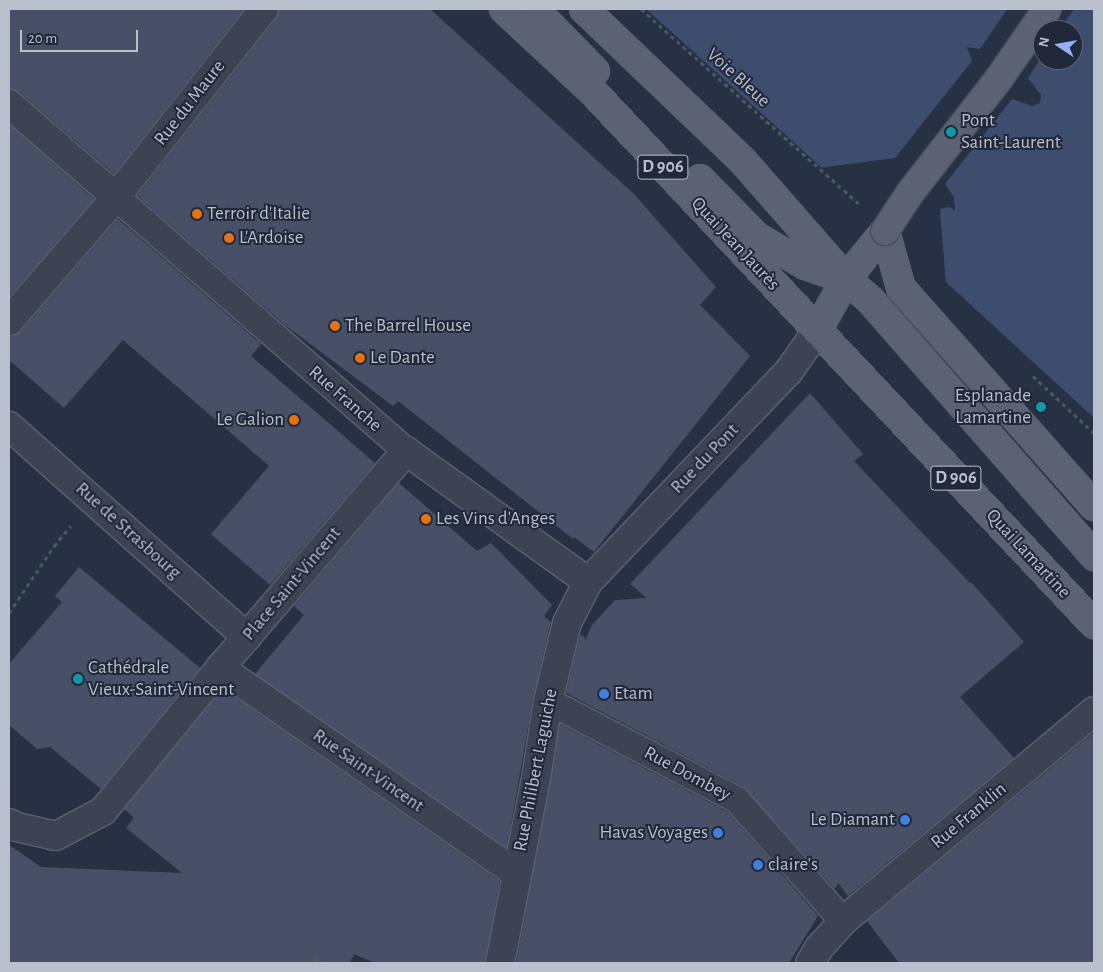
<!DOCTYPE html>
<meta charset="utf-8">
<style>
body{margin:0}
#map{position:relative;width:1103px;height:972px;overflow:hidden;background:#283144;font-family:"Alegreya Sans",sans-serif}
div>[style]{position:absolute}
.water>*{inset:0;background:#3e4c6d}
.pier>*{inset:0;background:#283144}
.building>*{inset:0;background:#475066}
.path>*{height:3px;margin-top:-1.5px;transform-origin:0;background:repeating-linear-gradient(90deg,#495b61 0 4px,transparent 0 8px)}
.roads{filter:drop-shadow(1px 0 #5b6171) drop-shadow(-1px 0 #5b6171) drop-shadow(0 1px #5b6171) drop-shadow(0 -1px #5b6171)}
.pedestrian>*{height:26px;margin:-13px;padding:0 13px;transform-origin:13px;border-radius:13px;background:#3d4353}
.minor>*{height:28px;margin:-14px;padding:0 14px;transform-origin:14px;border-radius:14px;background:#3d4353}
.primary>*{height:28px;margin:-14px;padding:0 14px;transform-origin:14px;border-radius:14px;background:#5b6273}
.bridges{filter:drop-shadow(1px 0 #464c5d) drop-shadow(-1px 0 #464c5d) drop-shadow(0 1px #464c5d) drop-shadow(0 -1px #464c5d)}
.primary-bridge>*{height:28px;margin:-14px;padding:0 14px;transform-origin:14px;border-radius:14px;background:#5b6273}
.dots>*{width:14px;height:14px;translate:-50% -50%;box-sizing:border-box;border:2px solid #212839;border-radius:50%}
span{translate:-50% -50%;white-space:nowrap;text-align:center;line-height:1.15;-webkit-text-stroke:4px #212839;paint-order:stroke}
.shield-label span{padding:1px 4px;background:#212839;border:1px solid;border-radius:4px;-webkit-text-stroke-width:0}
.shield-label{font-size:18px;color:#babfcd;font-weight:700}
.street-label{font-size:19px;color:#babfcd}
.poi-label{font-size:19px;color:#babfcd}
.left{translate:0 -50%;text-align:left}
.right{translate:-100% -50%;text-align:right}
.frame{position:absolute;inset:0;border:10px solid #babfcd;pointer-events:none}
.north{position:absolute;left:1033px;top:20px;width:50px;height:50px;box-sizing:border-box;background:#212839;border:1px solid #5e6474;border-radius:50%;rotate:282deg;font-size:14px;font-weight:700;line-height:20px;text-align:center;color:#babfcd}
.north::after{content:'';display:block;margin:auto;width:18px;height:22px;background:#95aff7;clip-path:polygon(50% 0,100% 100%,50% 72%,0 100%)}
.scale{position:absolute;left:20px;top:30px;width:118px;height:22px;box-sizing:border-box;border:2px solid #babfcd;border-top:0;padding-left:6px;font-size:15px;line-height:18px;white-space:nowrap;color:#babfcd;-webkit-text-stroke:4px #212839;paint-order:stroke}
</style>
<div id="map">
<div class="water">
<i style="clip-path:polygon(evenodd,646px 9px,1094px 9px,1094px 418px,810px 157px,646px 9px,1043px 30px,1073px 30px,1073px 60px,1043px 60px,1043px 30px)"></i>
</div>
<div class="pier">
<i style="clip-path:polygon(1007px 9px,1074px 9px,1060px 30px,1043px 30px,1043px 55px,1028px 78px,1041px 95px,1040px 103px,1032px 106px,1012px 99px,945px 184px,954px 197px,955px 210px,949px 207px,940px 209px,946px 285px,818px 168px,895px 158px,972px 61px,967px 47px,980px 49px)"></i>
</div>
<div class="building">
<i style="clip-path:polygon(9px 9px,244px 9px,114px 174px,19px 92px,9px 89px)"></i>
<i style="clip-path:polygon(279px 9px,430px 9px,634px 194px,716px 287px,700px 305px,750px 356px,594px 552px,574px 537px,573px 539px,398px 401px,393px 406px,285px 325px,137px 196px,276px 19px)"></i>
<i style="clip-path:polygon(9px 124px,94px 199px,9px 297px)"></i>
<i style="clip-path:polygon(118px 219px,261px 344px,251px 356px,375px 463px,270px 585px,211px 534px,269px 466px,123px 340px,64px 408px,9px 360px,9px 336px,21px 331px)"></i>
<i style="clip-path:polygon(810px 393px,863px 454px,854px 461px,970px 583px,971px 582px,1024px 642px,960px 697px,1014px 758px,848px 896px,838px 883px,835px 889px,744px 787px,566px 693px,579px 638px,582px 635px,586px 639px,592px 625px,615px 600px,647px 598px,630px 584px)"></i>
<i style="clip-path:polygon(399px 483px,477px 551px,491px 543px,552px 605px,544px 616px,551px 622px,533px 699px,507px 848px,255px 674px,304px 615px,294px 606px)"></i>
<i style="clip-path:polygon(79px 567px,200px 668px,101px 789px,50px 747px,37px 749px,9px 725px,9px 664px,62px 602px,55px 596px)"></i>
<i style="clip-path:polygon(223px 689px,500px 881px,485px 963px,375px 963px,354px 954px,350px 963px,9px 963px,9px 845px,41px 867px,182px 873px,126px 828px,134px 818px,124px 809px)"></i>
<i style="clip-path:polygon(560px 724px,728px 812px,818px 916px,789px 963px,516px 963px)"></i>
<i style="clip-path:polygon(1094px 732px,1094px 963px,899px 963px,867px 921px)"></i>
</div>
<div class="path">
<i style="left:641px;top:9px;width:294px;rotate:41.8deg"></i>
<i style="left:1033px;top:376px;width:83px;rotate:43.1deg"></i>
<i style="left:9px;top:613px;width:81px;rotate:-56.1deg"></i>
<i style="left:54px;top:546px;width:26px;rotate:-50deg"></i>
<i style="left:314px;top:959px;width:12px;rotate:20deg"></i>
</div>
<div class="roads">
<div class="pedestrian">
<i style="left:116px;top:197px;width:386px;rotate:41.2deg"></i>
<i style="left:548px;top:701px;width:213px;rotate:27.6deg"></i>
<i style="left:737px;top:800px;width:161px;rotate:48.8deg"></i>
</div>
<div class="minor">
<i style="left:9px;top:104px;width:142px;rotate:41deg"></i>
<i style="left:9px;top:321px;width:164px;rotate:-49.2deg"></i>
<i style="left:116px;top:197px;width:239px;rotate:-51.8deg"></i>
<i style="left:9px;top:426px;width:318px;rotate:41.6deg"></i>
<i style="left:220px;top:668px;width:361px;rotate:34.7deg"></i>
<i style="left:9px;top:823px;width:9px;rotate:27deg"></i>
<i style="left:17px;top:827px;width:40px;rotate:13deg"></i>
<i style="left:56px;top:836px;width:53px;rotate:-28deg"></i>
<i style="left:103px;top:811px;width:185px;rotate:-50.7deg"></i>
<i style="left:220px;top:668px;width:286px;rotate:-49.4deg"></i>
<i style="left:406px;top:451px;width:224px;rotate:35.7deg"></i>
<i style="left:500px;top:963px;width:188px;rotate:-79deg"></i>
<i style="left:536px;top:778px;width:78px;rotate:-81.1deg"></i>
<i style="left:548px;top:701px;width:80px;rotate:-76.3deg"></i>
<i style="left:567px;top:623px;width:46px;rotate:-62.9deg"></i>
<i style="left:588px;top:582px;width:291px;rotate:-46.4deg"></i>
<i style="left:789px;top:371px;width:49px;rotate:-55deg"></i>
<i style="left:810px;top:963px;width:17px;rotate:-59deg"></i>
<i style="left:819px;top:948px;width:36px;rotate:-48deg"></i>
<i style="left:843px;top:921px;width:327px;rotate:-39.9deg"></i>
</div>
<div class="primary">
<i style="left:504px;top:9px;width:122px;rotate:43deg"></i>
<i style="left:593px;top:92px;width:731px;rotate:46.72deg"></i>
<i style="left:534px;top:9px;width:87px;rotate:45.5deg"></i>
<i style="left:584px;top:9px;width:219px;rotate:43.7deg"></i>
<i style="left:742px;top:160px;width:158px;rotate:48.8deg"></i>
<i style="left:846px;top:279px;width:33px;rotate:41deg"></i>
<i style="left:871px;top:301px;width:339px;rotate:48.8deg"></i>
<i style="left:700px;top:179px;width:81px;rotate:45.5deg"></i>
<i style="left:757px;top:237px;width:56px;rotate:30.3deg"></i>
<i style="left:805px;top:265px;width:42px;rotate:19.3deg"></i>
<i style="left:885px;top:231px;width:59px;rotate:74.3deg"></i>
<i style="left:901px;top:288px;width:291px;rotate:48.5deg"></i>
<i style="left:817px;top:331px;width:60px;rotate:-60.9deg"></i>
<i style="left:846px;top:279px;width:62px;rotate:-50.9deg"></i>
</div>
</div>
<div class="bridges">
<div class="primary-bridge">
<i style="left:885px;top:231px;width:45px;rotate:-56.7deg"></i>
<i style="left:910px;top:193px;width:143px;rotate:-52.1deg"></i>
<i style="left:998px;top:80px;width:86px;rotate:-55.4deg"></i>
</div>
</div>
<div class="dots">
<i style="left:951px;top:132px;background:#0f9aa8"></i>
<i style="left:197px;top:214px;background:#e8710a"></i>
<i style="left:229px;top:238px;background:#e8710a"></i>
<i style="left:335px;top:326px;background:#e8710a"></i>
<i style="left:360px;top:358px;background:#e8710a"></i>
<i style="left:1041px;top:407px;background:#0f9aa8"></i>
<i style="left:294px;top:420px;background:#e8710a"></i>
<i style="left:426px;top:519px;background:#e8710a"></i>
<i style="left:78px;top:679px;background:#0f9aa8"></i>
<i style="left:604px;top:694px;background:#3f7fe0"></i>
<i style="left:905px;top:820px;background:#3f7fe0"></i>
<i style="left:718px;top:833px;background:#3f7fe0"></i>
<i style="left:758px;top:865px;background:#3f7fe0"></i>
</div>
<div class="shield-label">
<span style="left:663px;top:167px">D 906</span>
<span style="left:956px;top:478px">D 906</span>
</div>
<div class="street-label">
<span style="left:738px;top:78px;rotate:42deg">Voie Bleue</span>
<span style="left:190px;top:103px;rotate:-52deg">Rue du Maure</span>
<span style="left:735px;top:244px;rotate:47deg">Quai Jean Jaurès</span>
<span style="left:345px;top:399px;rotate:41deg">Rue Franche</span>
<span style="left:705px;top:459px;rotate:-46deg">Rue du Pont</span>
<span style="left:128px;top:531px;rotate:42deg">Rue de Strasbourg</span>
<span style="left:1028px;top:554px;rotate:47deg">Quai Lamartine</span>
<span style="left:292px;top:584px;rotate:-50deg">Place Saint-Vincent</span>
<span style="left:536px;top:770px;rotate:-79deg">Rue Philibert Laguiche</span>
<span style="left:368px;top:771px;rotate:35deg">Rue Saint-Vincent</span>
<span style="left:687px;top:774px;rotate:28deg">Rue Dombey</span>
<span style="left:969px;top:816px;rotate:-40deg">Rue Franklin</span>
</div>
<div class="poi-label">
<span class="left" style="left:961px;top:132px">Pont<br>Saint-Laurent</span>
<span class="left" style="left:207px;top:214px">Terroir d'Italie</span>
<span class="left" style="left:239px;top:238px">L'Ardoise</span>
<span class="left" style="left:345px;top:326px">The Barrel House</span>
<span class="left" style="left:370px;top:358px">Le Dante</span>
<span class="right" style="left:1031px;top:407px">Esplanade<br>Lamartine</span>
<span class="right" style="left:284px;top:420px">Le Galion</span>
<span class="left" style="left:436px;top:519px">Les Vins d'Anges</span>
<span class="left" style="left:88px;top:679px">Cathédrale<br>Vieux-Saint-Vincent</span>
<span class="left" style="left:614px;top:694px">Etam</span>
<span class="right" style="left:895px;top:820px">Le Diamant</span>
<span class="right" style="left:708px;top:833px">Havas Voyages</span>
<span class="left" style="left:768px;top:865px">claire's</span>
</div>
<div class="frame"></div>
<div class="north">N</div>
<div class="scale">20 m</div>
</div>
